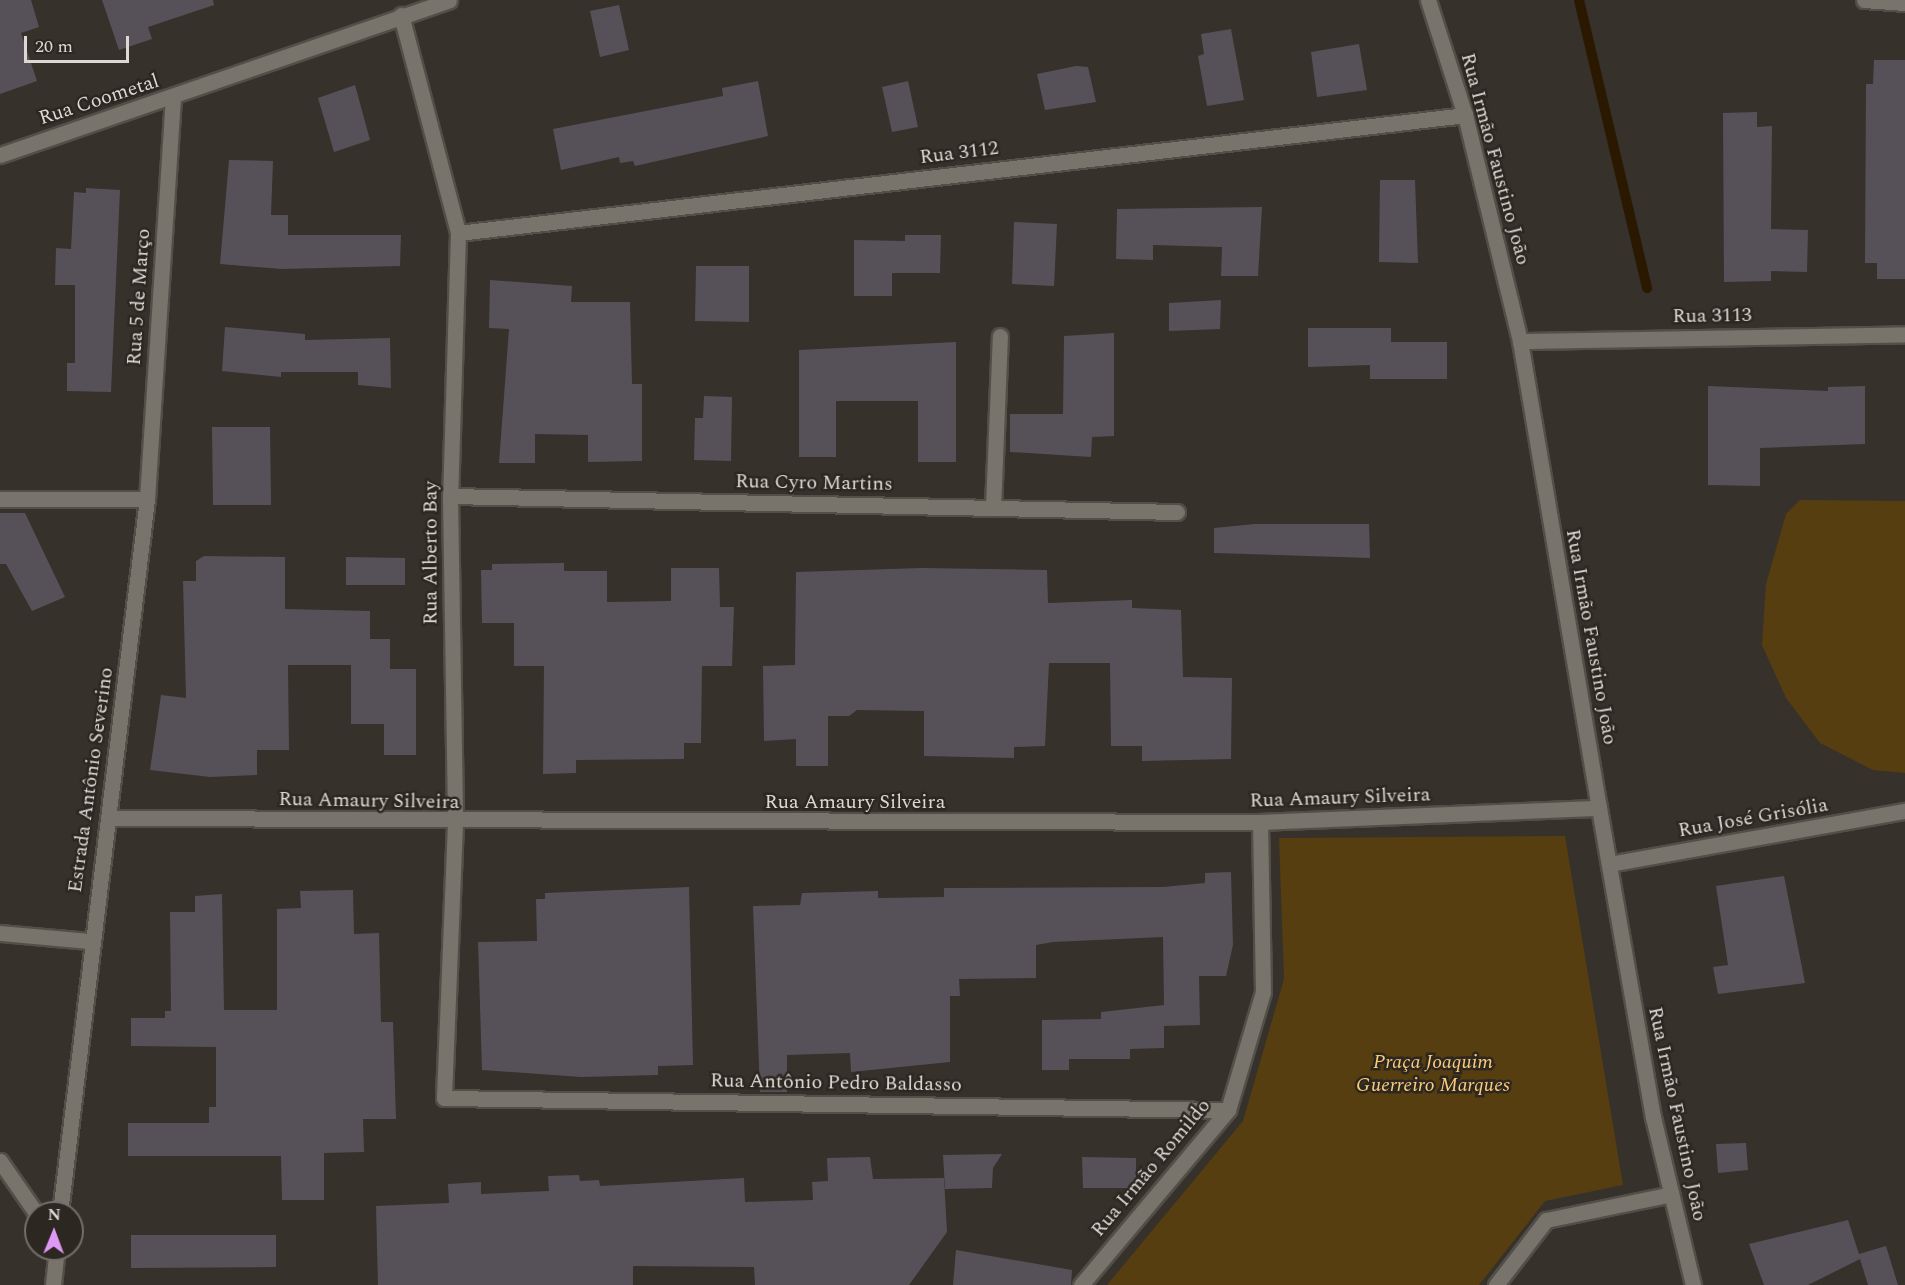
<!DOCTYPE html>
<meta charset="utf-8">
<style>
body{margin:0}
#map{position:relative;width:1905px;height:1285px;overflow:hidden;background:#36312a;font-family:Spectral,serif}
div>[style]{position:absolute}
.green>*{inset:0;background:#563e10}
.stream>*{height:10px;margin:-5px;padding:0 5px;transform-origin:5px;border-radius:5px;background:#2a1900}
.building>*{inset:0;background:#565158}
.roads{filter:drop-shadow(2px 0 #524f49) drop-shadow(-2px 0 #524f49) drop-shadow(0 2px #524f49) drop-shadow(0 -2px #524f49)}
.service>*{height:15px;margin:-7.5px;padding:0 7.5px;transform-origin:7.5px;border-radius:7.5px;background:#79746b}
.minor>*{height:15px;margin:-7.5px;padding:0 7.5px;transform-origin:7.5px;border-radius:7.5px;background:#79746b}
.tertiary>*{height:15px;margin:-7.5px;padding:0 7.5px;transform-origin:7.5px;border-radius:7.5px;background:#79746b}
span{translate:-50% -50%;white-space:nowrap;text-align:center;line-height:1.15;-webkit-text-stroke:5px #2c2720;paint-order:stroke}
.street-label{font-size:20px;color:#dcd9d4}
.park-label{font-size:20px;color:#fecc79;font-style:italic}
.north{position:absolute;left:24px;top:1201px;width:60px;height:60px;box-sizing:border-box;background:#2c2720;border:2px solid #726e68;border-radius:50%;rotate:1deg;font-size:16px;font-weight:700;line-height:24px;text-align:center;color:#dcd9d4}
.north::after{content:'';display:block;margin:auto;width:21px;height:27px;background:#dd99f3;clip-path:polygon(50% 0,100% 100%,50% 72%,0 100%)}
.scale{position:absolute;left:24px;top:36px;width:105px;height:27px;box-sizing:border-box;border:3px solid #dcd9d4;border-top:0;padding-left:8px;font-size:18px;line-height:21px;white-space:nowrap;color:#dcd9d4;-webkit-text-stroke:4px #2c2720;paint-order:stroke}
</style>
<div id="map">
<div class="green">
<i style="clip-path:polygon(1800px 500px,1905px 501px,1905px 773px,1873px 770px,1820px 743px,1786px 698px,1762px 645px,1766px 584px,1786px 514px)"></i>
<i style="clip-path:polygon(1565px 836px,1623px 1185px,1545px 1201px,1479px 1285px,1107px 1285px,1243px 1121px,1284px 979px,1279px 838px)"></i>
</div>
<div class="stream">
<i style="left:1579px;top:0;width:296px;rotate:76.7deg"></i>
</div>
<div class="building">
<i style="clip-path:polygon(0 0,31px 0,39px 27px,21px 33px,37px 81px,0 94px)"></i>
<i style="clip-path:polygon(102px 0,213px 0,214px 5px,148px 27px,152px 39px,119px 50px)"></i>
<i style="clip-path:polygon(619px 5px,629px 50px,600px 57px,590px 11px)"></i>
<i style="clip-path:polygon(1231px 29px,1244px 100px,1207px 106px,1198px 56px,1204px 54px,1201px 34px)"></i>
<i style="clip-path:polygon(1359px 44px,1367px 90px,1317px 97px,1311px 52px)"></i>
<i style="clip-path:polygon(1874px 60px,1905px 60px,1905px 279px,1877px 279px,1877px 263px,1865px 263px,1866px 84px,1873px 84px)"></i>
<i style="clip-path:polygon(1076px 66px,1088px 67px,1096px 102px,1045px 110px,1037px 74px)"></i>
<i style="clip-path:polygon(758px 81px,768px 136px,635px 166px,633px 161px,620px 163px,619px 157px,561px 170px,553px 129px,723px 96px,722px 88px)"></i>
<i style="clip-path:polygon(908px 81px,918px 127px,892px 132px,882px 87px)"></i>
<i style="clip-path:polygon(355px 85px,370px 140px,334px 152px,318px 98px)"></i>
<i style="clip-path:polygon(1757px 112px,1757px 127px,1772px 126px,1771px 229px,1808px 230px,1807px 272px,1771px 271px,1771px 281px,1724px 282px,1723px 113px)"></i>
<i style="clip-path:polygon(229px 160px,273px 161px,271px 215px,288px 215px,288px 235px,401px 235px,400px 266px,282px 269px,220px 264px)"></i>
<i style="clip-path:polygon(1380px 180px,1415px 180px,1418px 263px,1379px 262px)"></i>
<i style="clip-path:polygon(86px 188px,120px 190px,111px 392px,67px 391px,67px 363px,75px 363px,75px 285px,55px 285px,56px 248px,71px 249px,74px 192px,86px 193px)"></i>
<i style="clip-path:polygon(1262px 207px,1258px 276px,1221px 276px,1222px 247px,1153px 245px,1153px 260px,1116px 259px,1117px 209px)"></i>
<i style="clip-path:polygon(1014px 222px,1057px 224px,1054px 286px,1012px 284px)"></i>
<i style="clip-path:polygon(905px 235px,941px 235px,940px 273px,892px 273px,892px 296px,854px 296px,854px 240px,905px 241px)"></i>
<i style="clip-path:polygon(696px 266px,749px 266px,749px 322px,695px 321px)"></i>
<i style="clip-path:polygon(490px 280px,572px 286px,571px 302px,630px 302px,632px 384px,642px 384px,642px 461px,588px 462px,588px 435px,535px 434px,535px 463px,499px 463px,509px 329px,489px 328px)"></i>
<i style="clip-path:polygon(1221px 300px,1220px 329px,1169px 331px,1169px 303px)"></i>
<i style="clip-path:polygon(225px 327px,305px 334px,305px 340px,390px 338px,391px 388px,358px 385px,358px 372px,281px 372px,281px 377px,222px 371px)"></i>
<i style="clip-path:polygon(1308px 328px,1391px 328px,1391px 342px,1447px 342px,1447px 379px,1370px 379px,1370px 365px,1308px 367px)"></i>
<i style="clip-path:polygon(1114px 333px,1114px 436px,1092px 437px,1091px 457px,1010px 452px,1010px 414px,1063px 414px,1064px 336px)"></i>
<i style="clip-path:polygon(956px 342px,956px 462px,918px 462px,918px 401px,836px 401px,836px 457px,799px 457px,799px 350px)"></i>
<i style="clip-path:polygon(1708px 386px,1828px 391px,1828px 387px,1865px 386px,1865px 444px,1760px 448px,1760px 486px,1708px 485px)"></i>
<i style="clip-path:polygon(704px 396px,732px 397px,731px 461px,694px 460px,695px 418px,703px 418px)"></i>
<i style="clip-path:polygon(212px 427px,270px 427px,271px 505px,213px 505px)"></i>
<i style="clip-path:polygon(0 513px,25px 513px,65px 597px,32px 611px,6px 564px,0 564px)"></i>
<i style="clip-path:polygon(1255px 524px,1369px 524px,1370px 558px,1214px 553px,1214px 528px)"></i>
<i style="clip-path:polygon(204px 556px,285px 557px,285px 609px,370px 611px,370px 639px,390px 639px,390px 669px,416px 669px,416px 755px,384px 755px,384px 724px,351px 724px,351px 665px,288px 665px,289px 750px,257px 750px,257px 775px,210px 777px,150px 770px,161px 695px,186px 698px,183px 581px,196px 581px,196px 561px)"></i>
<i style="clip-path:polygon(346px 557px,405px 558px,405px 585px,346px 585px)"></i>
<i style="clip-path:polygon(564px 563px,564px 571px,607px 571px,607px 602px,671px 601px,671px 568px,719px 568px,720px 607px,734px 607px,732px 666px,702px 666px,701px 743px,684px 743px,684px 759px,576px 760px,576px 773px,543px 774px,544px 666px,514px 666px,514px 623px,482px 623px,481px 570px,492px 570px,492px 564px)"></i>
<i style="clip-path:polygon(922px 568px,1047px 570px,1048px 603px,1132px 600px,1132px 608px,1181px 610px,1183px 677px,1232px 678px,1231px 759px,1142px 761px,1142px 746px,1111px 746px,1110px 663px,1049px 663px,1045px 746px,1014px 747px,1014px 758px,924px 756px,924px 711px,857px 710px,849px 716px,828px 716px,828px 766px,796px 766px,796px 739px,764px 741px,763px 666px,795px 665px,796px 572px)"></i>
<i style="clip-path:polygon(1231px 872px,1233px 945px,1226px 976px,1199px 976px,1200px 1025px,1164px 1026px,1164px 1048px,1130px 1049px,1130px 1059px,1069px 1059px,1069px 1070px,1042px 1070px,1042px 1020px,1101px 1019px,1101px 1012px,1164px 1005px,1163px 937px,1053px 942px,1036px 945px,1036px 978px,959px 979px,960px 996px,950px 996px,950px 1062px,851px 1072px,850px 1053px,787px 1055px,787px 1092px,760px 1092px,753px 906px,800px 905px,802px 893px,878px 891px,878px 898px,944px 897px,944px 888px,1163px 887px,1205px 883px,1205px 873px)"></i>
<i style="clip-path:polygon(1784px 876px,1805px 983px,1718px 994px,1713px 967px,1728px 965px,1716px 886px)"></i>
<i style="clip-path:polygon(689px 887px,693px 1065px,658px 1066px,658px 1075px,581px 1077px,482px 1070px,478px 942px,537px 941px,536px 899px,545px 899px,545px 893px)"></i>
<i style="clip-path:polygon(353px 890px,354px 934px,379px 933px,381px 1022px,393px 1022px,396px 1119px,363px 1119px,364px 1152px,324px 1153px,324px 1200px,282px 1200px,281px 1156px,128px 1156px,128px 1123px,209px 1123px,209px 1107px,216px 1107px,216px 1047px,131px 1046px,131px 1018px,165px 1018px,165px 1011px,171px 1011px,170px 912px,195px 912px,195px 896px,222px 894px,224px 1010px,277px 1010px,277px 909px,301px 908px,300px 891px)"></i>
<i style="clip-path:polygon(1746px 1143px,1748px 1170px,1718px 1173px,1716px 1144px)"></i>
<i style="clip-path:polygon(1002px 1154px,993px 1168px,992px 1188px,945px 1189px,943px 1155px)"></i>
<i style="clip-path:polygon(870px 1157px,873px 1179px,944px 1178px,947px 1232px,909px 1285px,755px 1285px,754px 1267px,633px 1266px,633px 1285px,378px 1285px,376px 1206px,449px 1203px,448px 1184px,481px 1182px,481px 1194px,549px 1191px,548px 1176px,579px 1175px,580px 1181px,599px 1180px,600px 1186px,744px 1178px,745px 1202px,813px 1200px,812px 1182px,828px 1181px,827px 1158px)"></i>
<i style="clip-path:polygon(1082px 1157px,1136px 1158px,1136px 1188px,1083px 1188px)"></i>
<i style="clip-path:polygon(1848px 1220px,1859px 1254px,1886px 1246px,1898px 1285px,1868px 1285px,1860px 1259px,1808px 1285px,1764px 1285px,1749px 1244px)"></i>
<i style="clip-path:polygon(131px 1235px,276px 1235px,276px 1267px,131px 1268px)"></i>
<i style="clip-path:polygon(956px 1250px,1072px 1270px,1071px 1285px,953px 1285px)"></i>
</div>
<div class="roads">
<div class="service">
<i style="left:993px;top:508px;width:172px;rotate:-87.7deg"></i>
</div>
<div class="minor">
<i style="left:1428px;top:0;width:121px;rotate:72.2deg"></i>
<i style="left:1465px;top:115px;width:233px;rotate:76.3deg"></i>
<i style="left:1520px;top:341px;width:474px;rotate:80.4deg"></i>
<i style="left:1864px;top:0;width:41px;rotate:4.2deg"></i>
<i style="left:401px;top:15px;width:225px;rotate:75.3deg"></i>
<i style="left:458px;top:233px;width:263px;rotate:91.7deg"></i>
<i style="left:450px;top:496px;width:327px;rotate:89.1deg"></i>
<i style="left:455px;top:823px;width:275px;rotate:92.3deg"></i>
<i style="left:444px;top:1098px;width:784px;rotate:0.88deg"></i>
<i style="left:0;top:155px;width:475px;rotate:-19deg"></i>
<i style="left:458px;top:233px;width:1014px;rotate:-6.68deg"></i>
<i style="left:1520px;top:341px;width:385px;rotate:-1deg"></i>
<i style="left:450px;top:496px;width:727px;rotate:1.26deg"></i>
<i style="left:147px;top:499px;width:402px;rotate:-86.3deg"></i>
<i style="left:1609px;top:864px;width:301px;rotate:-10.2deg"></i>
<i style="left:0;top:933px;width:90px;rotate:5.1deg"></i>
<i style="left:0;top:1161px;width:63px;rotate:55.3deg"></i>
<i style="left:1081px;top:1285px;width:229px;rotate:-50deg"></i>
<i style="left:1228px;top:1110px;width:123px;rotate:-73.5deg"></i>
<i style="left:1263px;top:992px;width:170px;rotate:-91deg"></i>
<i style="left:1496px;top:1285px;width:82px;rotate:-52.4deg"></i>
<i style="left:1546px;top:1220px;width:128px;rotate:-11.7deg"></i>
</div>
<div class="tertiary">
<i style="left:0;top:499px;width:147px"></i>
<i style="left:147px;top:499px;width:719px;rotate:96.95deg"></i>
<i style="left:110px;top:818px;width:1150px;rotate:0.2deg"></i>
<i style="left:1260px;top:822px;width:339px;rotate:-2.4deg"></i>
<i style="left:1599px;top:808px;width:314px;rotate:80.1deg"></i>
<i style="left:1653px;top:1117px;width:173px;rotate:76.6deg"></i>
<i style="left:53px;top:1285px;width:36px;rotate:-84deg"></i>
</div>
</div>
<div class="street-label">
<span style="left:99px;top:100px;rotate:-18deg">Rua Coometal</span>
<span style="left:959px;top:153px;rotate:-7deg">Rua 3112</span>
<span style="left:1495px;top:159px;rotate:75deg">Rua Irmão Faustino João</span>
<span style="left:139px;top:297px;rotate:-86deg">Rua 5 de Março</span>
<span style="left:1712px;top:316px;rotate:-1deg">Rua 3113</span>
<span style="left:814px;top:483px;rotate:1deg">Rua Cyro Martins</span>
<span style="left:431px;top:553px;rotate:-90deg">Rua Alberto Bay</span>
<span style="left:1591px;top:637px;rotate:80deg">Rua Irmão Faustino João</span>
<span style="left:91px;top:780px;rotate:-82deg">Estrada Antônio Severino</span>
<span style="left:1340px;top:798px;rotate:-2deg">Rua Amaury Silveira</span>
<span style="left:369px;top:801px;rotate:1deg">Rua Amaury Silveira</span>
<span style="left:855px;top:802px">Rua Amaury Silveira</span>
<span style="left:1753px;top:818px;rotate:-10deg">Rua José Grisólia</span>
<span style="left:836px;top:1083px;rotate:1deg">Rua Antônio Pedro Baldasso</span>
<span style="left:1677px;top:1114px;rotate:78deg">Rua Irmão Faustino João</span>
<span style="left:1151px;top:1168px;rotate:-50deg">Rua Irmão Romildo</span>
</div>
<div class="park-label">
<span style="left:1433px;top:1074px">Praça Joaquim<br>Guerreiro Marques</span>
</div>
<div class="north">N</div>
<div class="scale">20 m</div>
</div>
